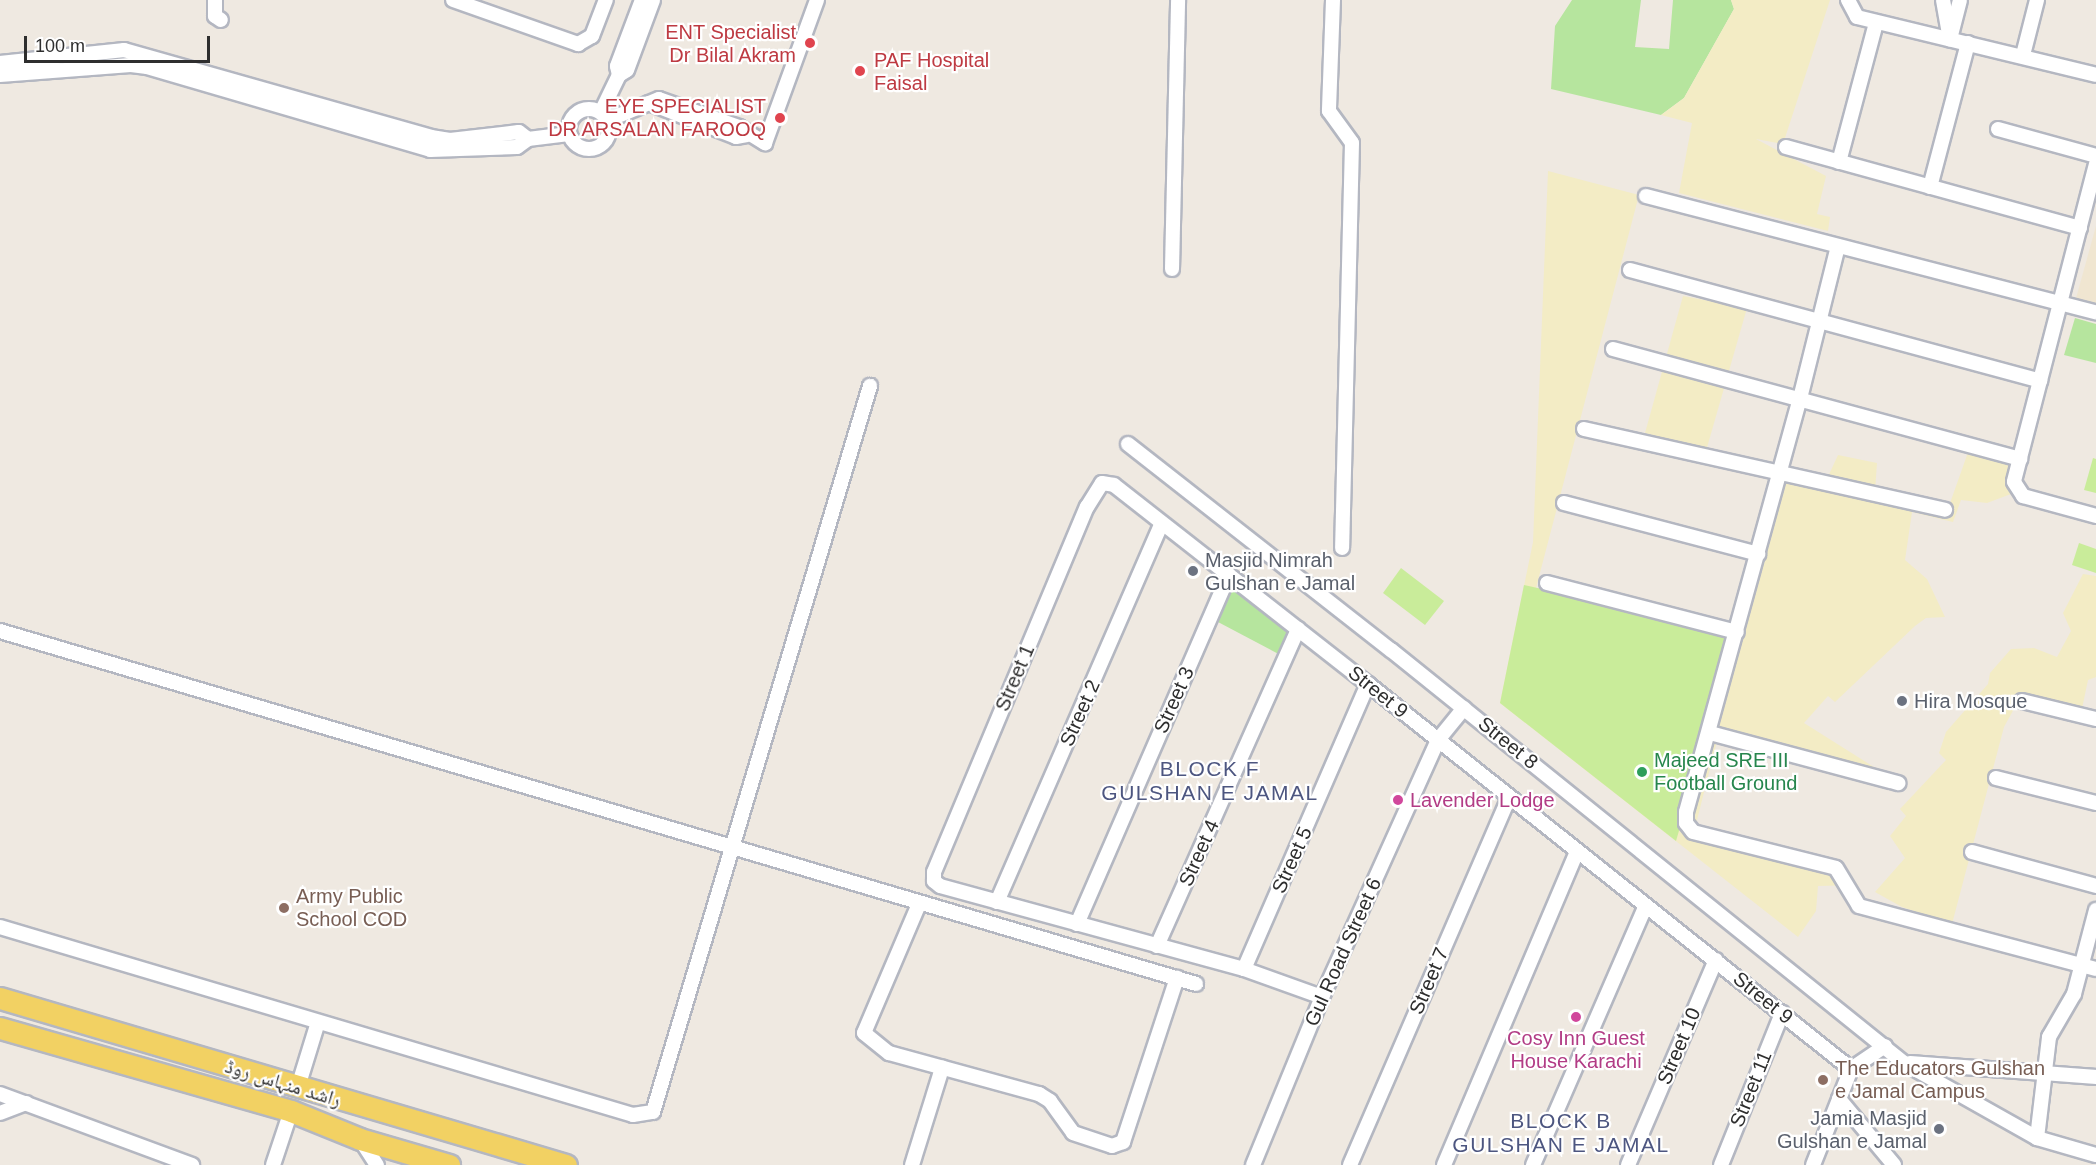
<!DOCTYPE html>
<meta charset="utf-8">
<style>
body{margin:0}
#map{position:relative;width:2096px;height:1165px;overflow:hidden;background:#efe9e1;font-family:Helvetica,"Noto Naskh Arabic",sans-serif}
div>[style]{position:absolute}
.education>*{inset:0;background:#f0e6d1}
.green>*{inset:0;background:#b6e59e}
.sand>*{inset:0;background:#f3ecc5}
.pitch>*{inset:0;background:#c9ec9a}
.roads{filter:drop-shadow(2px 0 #b4b7c1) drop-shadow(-2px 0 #b4b7c1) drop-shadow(0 2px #b4b7c1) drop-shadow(0 -2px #b4b7c1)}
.street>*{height:14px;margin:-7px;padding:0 7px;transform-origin:7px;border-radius:7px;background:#fff}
.street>.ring{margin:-7px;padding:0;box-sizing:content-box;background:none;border:14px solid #fff;border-radius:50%}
.primary>*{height:21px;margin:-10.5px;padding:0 10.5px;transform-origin:10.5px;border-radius:10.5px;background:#f2d163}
.dots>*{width:16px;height:16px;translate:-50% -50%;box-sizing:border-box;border:3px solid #fff;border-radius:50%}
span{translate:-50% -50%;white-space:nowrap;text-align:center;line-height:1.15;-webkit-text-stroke:4.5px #fff;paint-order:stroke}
.health-label{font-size:20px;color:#be3a42}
.right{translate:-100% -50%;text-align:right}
.left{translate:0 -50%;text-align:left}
.worship-label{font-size:20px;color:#5b616d}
.street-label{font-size:20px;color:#2e2e2e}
.leisure-label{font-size:20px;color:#27864d}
.hotel-label{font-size:20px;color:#b23c85}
.education-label{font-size:20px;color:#785e54}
.neighbourhood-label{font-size:21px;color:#4d5680;letter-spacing:1.5px}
.scale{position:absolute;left:24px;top:36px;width:186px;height:27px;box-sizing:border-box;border:3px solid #2e2e2e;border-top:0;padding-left:8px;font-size:18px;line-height:21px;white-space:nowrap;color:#2e2e2e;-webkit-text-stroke:4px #fff;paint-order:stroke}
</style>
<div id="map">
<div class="education">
<i style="clip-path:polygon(2096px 226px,2096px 307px,2075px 302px)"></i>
</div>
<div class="green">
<i style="clip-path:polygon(1572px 0,1641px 0,1635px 47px,1669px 49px,1673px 0,1731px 0,1734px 9px,1684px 98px,1661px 115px,1551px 89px,1555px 26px)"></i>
<i style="clip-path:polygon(2075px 318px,2096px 324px,2096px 363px,2064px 355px)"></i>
<i style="clip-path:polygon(1236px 582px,1298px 629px,1286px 658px,1218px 622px)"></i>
</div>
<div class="sand">
<i style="clip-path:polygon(1731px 0,1830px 0,1783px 144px,1756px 139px,1826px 176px,1817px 214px,1830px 217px,1828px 231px,1679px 193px,1692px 123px,1661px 115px,1684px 98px,1734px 9px)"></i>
<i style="clip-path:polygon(1548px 171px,1639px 195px,1536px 588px,1743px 638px,1790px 469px,1826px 481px,1838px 455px,1877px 463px,1875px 491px,1949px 506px,1972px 441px,2030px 453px,2022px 485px,2011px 494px,1987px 503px,1961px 500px,1953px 522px,1912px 512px,1905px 560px,1927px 579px,1945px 617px,1926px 618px,1915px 626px,1835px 702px,1828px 696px,1804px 723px,1885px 774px,1717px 741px,1696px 824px,1837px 861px,1858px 885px,1818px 886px,1816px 911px,1798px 937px,1500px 703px,1533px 542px)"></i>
<i style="clip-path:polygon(1683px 296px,1747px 308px,1706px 451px,1645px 433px)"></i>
<i style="clip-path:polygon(2083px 574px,2096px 576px,2096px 677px,2088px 680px,2079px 723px,2015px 707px,2004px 727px,1952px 924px,1902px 907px,1875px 892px,1905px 858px,1890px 836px,1906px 816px,1900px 809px,1946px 760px,1939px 753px,1946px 732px,1988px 684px,1990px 673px,2011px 649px,2034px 648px,2057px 657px,2071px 631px,2063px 613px)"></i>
</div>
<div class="pitch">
<i style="clip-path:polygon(2093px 458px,2096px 459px,2096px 493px,2084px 490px)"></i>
<i style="clip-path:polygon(2079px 543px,2096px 549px,2096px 573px,2072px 565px)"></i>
<i style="clip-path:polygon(1401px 568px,1444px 601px,1425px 625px,1383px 593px)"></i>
<i style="clip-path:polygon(1524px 585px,1737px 632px,1676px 841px,1500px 703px)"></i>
</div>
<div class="roads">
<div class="street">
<i style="left:215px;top:0;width:16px;rotate:90deg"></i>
<i style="left:215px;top:16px;width:7px;rotate:34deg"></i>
<i style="left:453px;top:0;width:133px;rotate:19.4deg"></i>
<i style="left:578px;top:44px;width:16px;rotate:-30deg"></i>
<i style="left:592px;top:36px;width:39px;rotate:-69deg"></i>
<i style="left:1333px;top:0;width:111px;rotate:92.1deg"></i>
<i style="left:1329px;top:111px;width:39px;rotate:54deg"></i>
<i style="left:1352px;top:143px;width:405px;rotate:91.4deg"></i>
<i style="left:1848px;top:0;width:19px;rotate:62deg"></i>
<i style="left:1857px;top:17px;width:246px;rotate:13.6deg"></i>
<i style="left:1943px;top:0;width:40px;rotate:80deg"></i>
<i style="left:1950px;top:39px;width:40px;rotate:-75.6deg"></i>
<i style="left:2023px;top:55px;width:57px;rotate:-75.7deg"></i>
<i style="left:0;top:63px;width:125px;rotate:-6deg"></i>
<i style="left:124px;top:50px;width:319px;rotate:15.8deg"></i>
<i style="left:431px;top:137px;width:19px;rotate:9deg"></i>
<i style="left:450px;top:140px;width:69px;rotate:-6.6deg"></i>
<i style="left:519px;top:132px;width:11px;rotate:38deg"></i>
<i style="left:0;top:75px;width:131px;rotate:-4.4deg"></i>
<i style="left:131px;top:65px;width:16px;rotate:7deg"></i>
<i style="left:147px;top:67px;width:295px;rotate:16.3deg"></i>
<i style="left:430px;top:150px;width:87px;rotate:-2deg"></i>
<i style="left:517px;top:147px;width:14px;rotate:-36deg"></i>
<i style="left:528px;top:139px;width:41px;rotate:-7deg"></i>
<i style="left:619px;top:75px;width:9px;rotate:-103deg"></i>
<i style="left:617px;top:66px;width:71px;rotate:-69.3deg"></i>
<i style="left:649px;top:103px;width:93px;rotate:21.3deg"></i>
<i style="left:736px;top:137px;width:11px;rotate:-10deg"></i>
<i class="ring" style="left:569px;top:109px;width:26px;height:26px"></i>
<i style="left:601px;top:112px;width:41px;rotate:-64.1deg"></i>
<i style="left:619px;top:75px;width:9px;rotate:-32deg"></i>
<i style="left:627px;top:70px;width:75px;rotate:-69.6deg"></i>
<i style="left:608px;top:120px;width:55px;rotate:-22.4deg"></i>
<i style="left:659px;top:99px;width:85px;rotate:19.3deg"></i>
<i style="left:739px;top:127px;width:31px;rotate:32deg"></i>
<i style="left:765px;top:143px;width:152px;rotate:-70deg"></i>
<i style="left:1998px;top:129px;width:102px;rotate:15.4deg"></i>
<i style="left:1786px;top:147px;width:305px;rotate:15.4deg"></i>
<i style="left:1839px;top:162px;width:144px;rotate:-75.1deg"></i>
<i style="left:2096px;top:164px;width:328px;rotate:104.5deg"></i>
<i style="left:2014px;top:482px;width:17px;rotate:57deg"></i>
<i style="left:2023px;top:496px;width:76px;rotate:15.3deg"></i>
<i style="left:1930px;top:187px;width:149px;rotate:-75.2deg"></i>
<i style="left:1646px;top:196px;width:465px;rotate:14.5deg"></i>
<i style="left:1838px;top:246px;width:157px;rotate:104deg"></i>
<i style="left:1800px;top:398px;width:429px;rotate:105.4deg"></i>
<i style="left:1686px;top:812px;width:11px;rotate:90deg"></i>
<i style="left:1686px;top:823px;width:11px;rotate:52deg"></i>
<i style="left:1693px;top:832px;width:147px;rotate:14.1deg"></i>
<i style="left:1836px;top:868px;width:44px;rotate:58.8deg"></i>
<i style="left:1859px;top:906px;width:245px;rotate:14.9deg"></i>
<i style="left:1172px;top:269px;width:269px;rotate:-88.7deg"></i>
<i style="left:1630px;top:270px;width:425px;rotate:15.1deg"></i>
<i style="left:1613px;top:349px;width:422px;rotate:15.1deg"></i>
<i style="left:1584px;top:429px;width:370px;rotate:12.6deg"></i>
<i style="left:1128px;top:444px;width:334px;rotate:38.1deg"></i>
<i style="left:1391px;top:650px;width:659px;rotate:38.84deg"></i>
<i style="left:1904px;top:1063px;width:153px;rotate:29.4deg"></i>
<i style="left:2037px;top:1138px;width:61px;rotate:16.1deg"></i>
<i style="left:1564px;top:503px;width:201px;rotate:14.7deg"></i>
<i style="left:1547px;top:583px;width:196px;rotate:14.5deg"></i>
<i style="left:0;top:631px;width:1247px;rotate:16.44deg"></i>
<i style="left:2022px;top:701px;width:76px;rotate:13.7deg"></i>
<i style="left:1710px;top:733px;width:195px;rotate:14.9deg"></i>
<i style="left:1996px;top:778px;width:103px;rotate:14deg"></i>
<i style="left:1972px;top:852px;width:129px;rotate:15.3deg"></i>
<i style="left:997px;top:902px;width:413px;rotate:-66.5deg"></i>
<i style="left:919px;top:904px;width:140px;rotate:113.1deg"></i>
<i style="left:864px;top:1033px;width:32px;rotate:39deg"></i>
<i style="left:889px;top:1053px;width:156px;rotate:15.3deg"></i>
<i style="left:1039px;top:1094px;width:13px;rotate:32deg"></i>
<i style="left:1050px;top:1101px;width:39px;rotate:54deg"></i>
<i style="left:1073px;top:1133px;width:41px;rotate:18.4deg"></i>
<i style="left:1112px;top:1146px;width:12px;rotate:-20deg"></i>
<i style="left:1123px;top:1142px;width:173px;rotate:-71.8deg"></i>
<i style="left:1077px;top:924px;width:381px;rotate:-66.5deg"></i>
<i style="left:0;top:927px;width:660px;rotate:16.54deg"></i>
<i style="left:633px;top:1115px;width:20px;rotate:-9deg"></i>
<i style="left:653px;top:1112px;width:758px;rotate:-73.36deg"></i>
<i style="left:1157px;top:946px;width:347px;rotate:-66deg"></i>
<i style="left:1244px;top:969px;width:311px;rotate:-66.5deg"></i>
<i style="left:1322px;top:997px;width:83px;rotate:-160.3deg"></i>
<i style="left:1244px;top:969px;width:315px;rotate:-164.7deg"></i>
<i style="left:940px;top:886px;width:8px;rotate:-140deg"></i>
<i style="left:934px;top:881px;width:9px;rotate:-90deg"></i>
<i style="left:934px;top:872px;width:396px;rotate:-67.3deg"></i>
<i style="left:1087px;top:507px;width:28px;rotate:-58deg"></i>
<i style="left:1102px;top:483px;width:12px;rotate:9deg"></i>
<i style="left:1114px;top:485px;width:323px;rotate:38.1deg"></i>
<i style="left:1368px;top:684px;width:618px;rotate:38.56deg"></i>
<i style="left:1910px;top:1063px;width:187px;rotate:4.3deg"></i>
<i style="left:1851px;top:1069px;width:41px;rotate:-34.1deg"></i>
<i style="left:298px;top:1087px;width:68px;rotate:-72.9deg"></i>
<i style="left:0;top:1094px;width:205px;rotate:20.3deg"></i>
<i style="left:1839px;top:1099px;width:86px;rotate:50.2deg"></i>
<i style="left:0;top:1113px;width:28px;rotate:-21deg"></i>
<i style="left:2037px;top:1138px;width:102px;rotate:-83.2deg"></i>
<i style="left:2049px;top:1037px;width:50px;rotate:-59.8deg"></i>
<i style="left:2074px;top:994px;width:87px;rotate:-75.3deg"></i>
<i style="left:360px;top:1139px;width:31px;rotate:57deg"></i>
<i style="left:273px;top:1165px;width:57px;rotate:-71.6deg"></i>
<i style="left:912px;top:1165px;width:102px;rotate:-72.8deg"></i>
<i style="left:1253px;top:1165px;width:182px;rotate:-67.7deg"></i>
<i style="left:1322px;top:997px;width:282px;rotate:-65.7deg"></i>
<i style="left:1438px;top:740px;width:41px;rotate:-50.9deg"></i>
<i style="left:1350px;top:1165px;width:401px;rotate:-66.6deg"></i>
<i style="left:1444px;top:1165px;width:340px;rotate:-67deg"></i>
<i style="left:1533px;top:1165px;width:283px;rotate:-66.5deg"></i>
<i style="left:1628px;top:1165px;width:223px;rotate:-66.8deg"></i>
<i style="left:1721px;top:1165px;width:164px;rotate:-68.1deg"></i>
<i style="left:1813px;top:1165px;width:103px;rotate:-68.4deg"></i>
</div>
<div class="primary">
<i style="left:0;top:998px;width:590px;rotate:16.44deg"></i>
<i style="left:0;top:1028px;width:303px;rotate:15.9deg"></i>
<i style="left:291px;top:1111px;width:74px;rotate:22.1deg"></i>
<i style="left:360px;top:1139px;width:93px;rotate:16.3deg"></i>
</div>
</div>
<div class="dots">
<i style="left:810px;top:43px;background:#e0444e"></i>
<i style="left:860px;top:71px;background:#e0444e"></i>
<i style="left:780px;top:118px;background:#e0444e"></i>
<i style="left:1193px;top:571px;background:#6b7280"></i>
<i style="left:1902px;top:701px;background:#6b7280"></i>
<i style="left:1642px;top:772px;background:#2e9e5b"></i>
<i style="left:1398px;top:800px;background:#d1479c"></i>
<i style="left:284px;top:908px;background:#8d6e63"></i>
<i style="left:1576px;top:1017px;background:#d1479c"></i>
<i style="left:1823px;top:1080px;background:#8d6e63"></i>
<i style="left:1939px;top:1129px;background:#6b7280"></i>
</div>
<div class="health-label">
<span class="right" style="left:796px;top:44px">ENT Specialist<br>Dr Bilal Akram</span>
<span class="left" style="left:874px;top:72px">PAF Hospital<br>Faisal</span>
<span class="right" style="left:766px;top:118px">EYE SPECIALIST<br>DR ARSALAN FAROOQ</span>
</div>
<div class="worship-label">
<span class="left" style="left:1205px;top:572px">Masjid Nimrah<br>Gulshan e Jamal</span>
<span class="left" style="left:1914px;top:701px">Hira Mosque</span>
<span class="right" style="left:1927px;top:1130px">Jamia Masjid<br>Gulshan e Jamal</span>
</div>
<div class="street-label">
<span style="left:1015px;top:678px;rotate:-67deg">Street 1</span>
<span style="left:1378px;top:692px;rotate:39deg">Street 9</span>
<span style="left:1174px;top:700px;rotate:-66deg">Street 3</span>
<span style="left:1080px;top:713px;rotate:-66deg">Street 2</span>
<span style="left:1508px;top:743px;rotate:39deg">Street 8</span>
<span style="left:1199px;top:853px;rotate:-66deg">Street 4</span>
<span style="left:1292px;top:860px;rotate:-66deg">Street 5</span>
<span style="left:1343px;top:952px;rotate:-66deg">Gul Road Street 6</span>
<span style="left:1429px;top:981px;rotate:-67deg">Street 7</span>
<span style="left:1763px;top:998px;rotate:39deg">Street 9</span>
<span style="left:1679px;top:1046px;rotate:-67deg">Street 10</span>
<span style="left:283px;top:1083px;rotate:17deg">راشد منہاس روڈ</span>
<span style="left:1751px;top:1089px;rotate:-68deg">Street 11</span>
</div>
<div class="leisure-label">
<span class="left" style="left:1654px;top:772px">Majeed SRE III<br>Football Ground</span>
</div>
<div class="hotel-label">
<span class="left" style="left:1410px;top:800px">Lavender Lodge</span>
<span style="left:1576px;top:1050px">Cosy Inn Guest<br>House Karachi</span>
</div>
<div class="education-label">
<span class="left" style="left:296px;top:908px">Army Public<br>School COD</span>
<span class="left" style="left:1835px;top:1080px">The Educators Gulshan<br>e Jamal Campus</span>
</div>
<div class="neighbourhood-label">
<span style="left:1210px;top:781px">BLOCK F<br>GULSHAN E JAMAL</span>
<span style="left:1561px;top:1133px">BLOCK B<br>GULSHAN E JAMAL</span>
</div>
<div class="scale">100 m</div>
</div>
